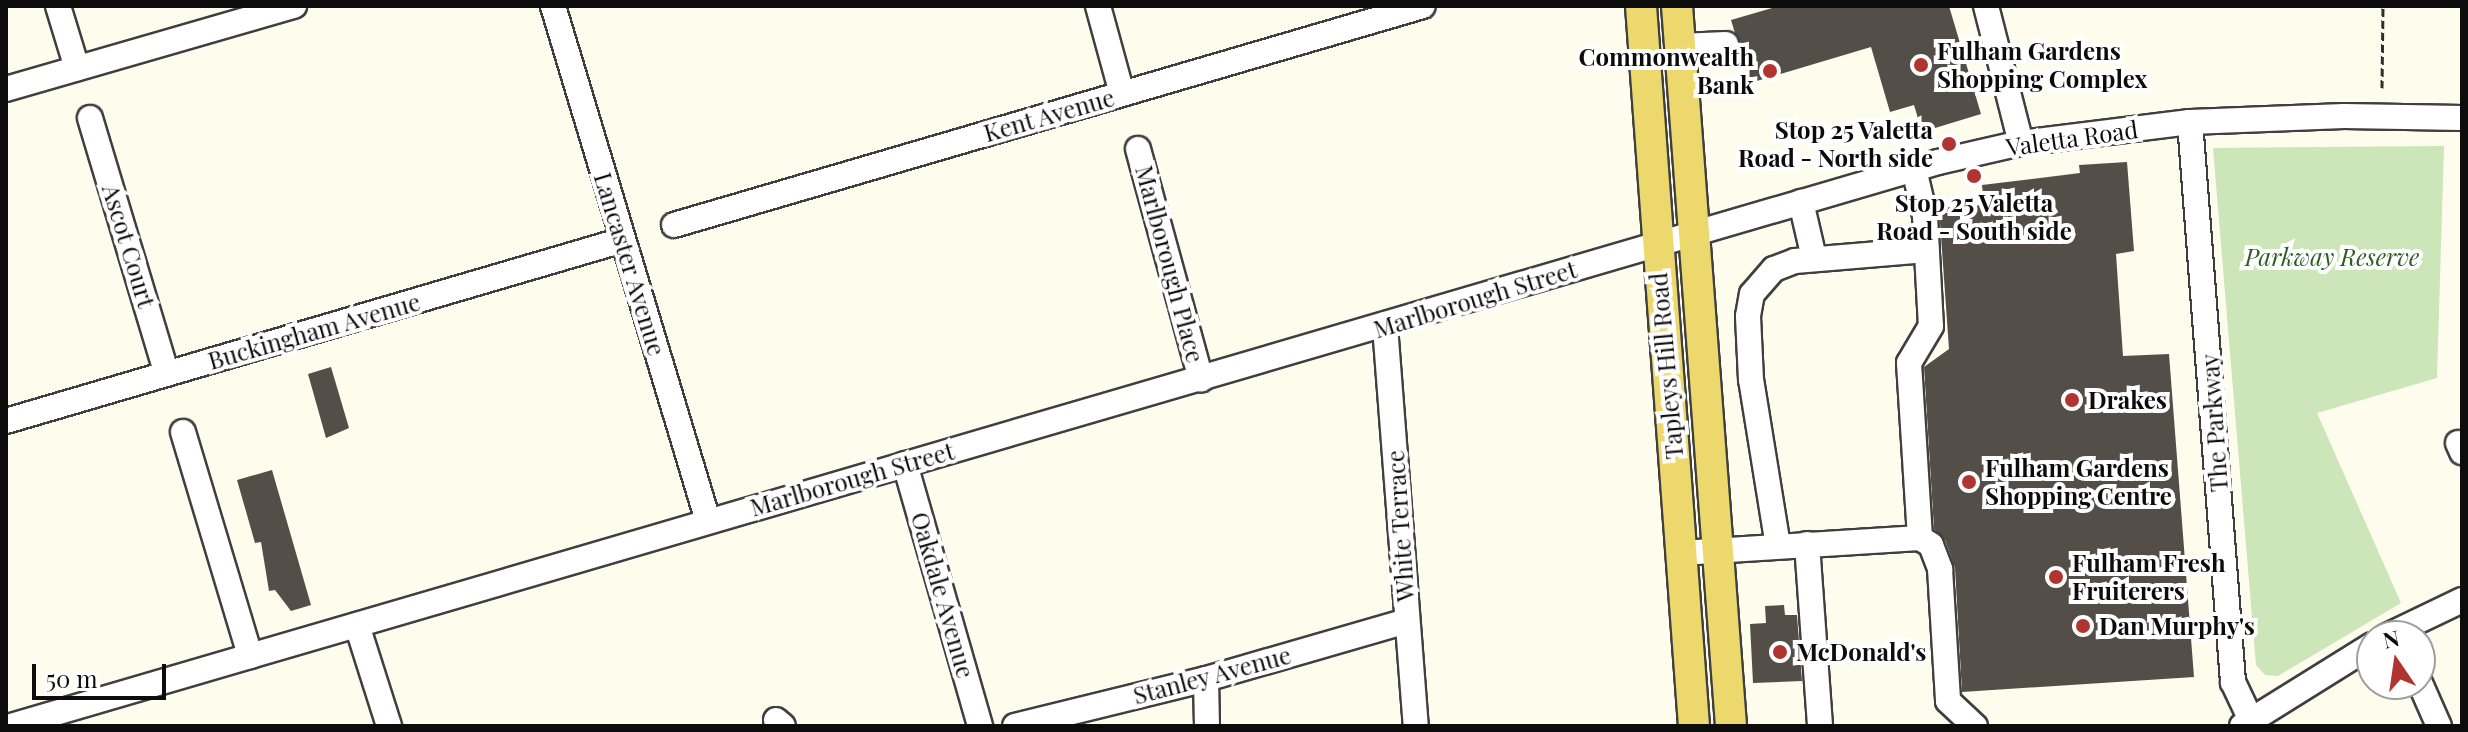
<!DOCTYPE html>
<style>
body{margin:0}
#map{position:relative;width:2468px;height:732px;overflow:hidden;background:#fefced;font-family:"Playfair Display",serif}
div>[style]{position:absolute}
.green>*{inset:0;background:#cce5b9}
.building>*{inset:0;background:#544e49}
.path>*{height:3px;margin-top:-1.5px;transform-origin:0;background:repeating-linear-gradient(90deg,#2e2e2e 0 8px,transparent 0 12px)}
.roads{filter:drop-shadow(2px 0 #3f3f3f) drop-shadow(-2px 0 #3f3f3f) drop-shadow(0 2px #3f3f3f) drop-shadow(0 -2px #3f3f3f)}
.minor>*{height:24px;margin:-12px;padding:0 12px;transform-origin:12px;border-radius:12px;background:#fff}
.major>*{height:30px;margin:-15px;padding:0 15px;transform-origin:15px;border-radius:15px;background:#edd86d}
.dots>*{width:22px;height:22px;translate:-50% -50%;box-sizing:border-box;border:4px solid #fff;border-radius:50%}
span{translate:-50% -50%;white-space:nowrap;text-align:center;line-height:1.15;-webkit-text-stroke:8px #fff;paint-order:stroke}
.poi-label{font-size:24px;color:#0c0c0c;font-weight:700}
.left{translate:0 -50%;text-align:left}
.right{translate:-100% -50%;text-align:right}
.street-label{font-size:24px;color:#0c0c0c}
.park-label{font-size:24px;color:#2a5e22;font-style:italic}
.frame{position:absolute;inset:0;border:8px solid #0c0c0c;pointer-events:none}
.north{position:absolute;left:2356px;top:620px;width:80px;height:80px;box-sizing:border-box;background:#fff;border:2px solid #9e9e9e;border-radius:50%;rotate:347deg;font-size:22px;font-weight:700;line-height:32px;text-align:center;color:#0c0c0c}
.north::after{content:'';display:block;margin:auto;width:28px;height:36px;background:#b03430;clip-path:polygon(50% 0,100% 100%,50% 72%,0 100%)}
.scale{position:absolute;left:32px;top:664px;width:134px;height:36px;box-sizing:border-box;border:4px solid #0c0c0c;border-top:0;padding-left:10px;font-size:24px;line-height:28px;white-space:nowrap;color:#0c0c0c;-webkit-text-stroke:6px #fff;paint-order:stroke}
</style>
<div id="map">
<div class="green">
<i style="clip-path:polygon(2444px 146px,2437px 378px,2317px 413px,2401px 603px,2278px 676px,2265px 675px,2256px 665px,2213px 148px)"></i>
</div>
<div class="building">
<i style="clip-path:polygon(1779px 6px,1949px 6px,1981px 114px,1922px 132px,1914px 105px,1890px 112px,1871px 47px,1750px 83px,1731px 20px)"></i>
<i style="clip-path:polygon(2127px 162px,2134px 251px,2116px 254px,2123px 356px,2169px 354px,2194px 677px,1962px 692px,1955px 568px,1945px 540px,1934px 529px,1924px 367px,1949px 349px,1939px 208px,1984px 205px,1982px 185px,2080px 173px,2079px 165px)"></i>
<i style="clip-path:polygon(331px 367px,349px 428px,326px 438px,308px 374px)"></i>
<i style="clip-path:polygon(272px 470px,311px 605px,291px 611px,275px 590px,269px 591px,261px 542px,255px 543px,237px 480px)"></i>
<i style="clip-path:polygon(1784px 605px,1785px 615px,1797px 615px,1802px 681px,1753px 683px,1750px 624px,1766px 623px,1765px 606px)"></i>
</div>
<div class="path">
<i style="left:2382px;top:88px;width:82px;rotate:-89.3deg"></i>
</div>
<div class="roads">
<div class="minor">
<i style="left:58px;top:6px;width:65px;rotate:73deg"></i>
<i style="left:553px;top:6px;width:538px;rotate:73.25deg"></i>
<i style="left:1098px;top:6px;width:91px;rotate:74.7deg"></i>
<i style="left:1986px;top:6px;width:141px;rotate:75.7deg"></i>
<i style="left:1680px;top:46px;width:46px;rotate:-2.5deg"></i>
<i style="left:6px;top:89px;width:300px;rotate:-16.1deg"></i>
<i style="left:90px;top:118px;width:267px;rotate:73.3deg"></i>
<i style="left:2190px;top:122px;width:562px;rotate:85.61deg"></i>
<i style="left:2233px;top:682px;width:42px;rotate:64.7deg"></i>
<i style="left:1138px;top:149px;width:239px;rotate:74.7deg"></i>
<i style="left:1914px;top:169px;width:48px;rotate:76.8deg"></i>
<i style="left:1925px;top:216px;width:110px;rotate:86.9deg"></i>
<i style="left:1931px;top:326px;width:43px;rotate:120.7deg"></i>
<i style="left:1909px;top:363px;width:175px;rotate:86.4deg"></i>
<i style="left:1801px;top:202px;width:57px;rotate:76.9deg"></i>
<i style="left:674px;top:225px;width:780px;rotate:-16.3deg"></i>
<i style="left:1385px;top:326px;width:401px;rotate:85.6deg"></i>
<i style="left:6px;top:421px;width:643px;rotate:-16.35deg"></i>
<i style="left:183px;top:432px;width:234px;rotate:73.3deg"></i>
<i style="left:2458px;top:443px;width:10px;rotate:66deg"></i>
<i style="left:905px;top:464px;width:273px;rotate:74deg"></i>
<i style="left:1807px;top:544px;width:182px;rotate:85.9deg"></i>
<i style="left:1778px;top:546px;width:168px;rotate:-99.2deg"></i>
<i style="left:1751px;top:380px;width:64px;rotate:-92.7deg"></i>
<i style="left:1748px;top:316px;width:22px;rotate:-80deg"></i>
<i style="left:1752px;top:294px;width:33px;rotate:-49deg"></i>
<i style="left:1774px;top:269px;width:22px;rotate:-21deg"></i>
<i style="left:1795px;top:261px;width:132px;rotate:-4.8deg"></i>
<i style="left:1681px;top:553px;width:239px;rotate:-3.6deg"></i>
<i style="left:1920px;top:538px;width:13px;rotate:32deg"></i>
<i style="left:1931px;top:545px;width:26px;rotate:69deg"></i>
<i style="left:1940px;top:569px;width:132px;rotate:86.5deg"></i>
<i style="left:1948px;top:701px;width:37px;rotate:43deg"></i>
<i style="left:357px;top:625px;width:106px;rotate:72.4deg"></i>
<i style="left:2387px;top:636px;width:83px;rotate:-25.6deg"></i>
<i style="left:1206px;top:679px;width:47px;rotate:88.8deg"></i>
<i style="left:2420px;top:683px;width:47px;rotate:66.2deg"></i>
<i style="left:776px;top:720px;width:9px;rotate:41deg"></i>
<i style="left:11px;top:726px;width:2008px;rotate:-16.31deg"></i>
<i style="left:1938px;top:162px;width:85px;rotate:-12.9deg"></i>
<i style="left:2021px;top:143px;width:170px;rotate:-7.1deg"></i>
<i style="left:2190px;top:122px;width:154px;rotate:-2.2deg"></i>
<i style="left:2344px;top:116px;width:118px;rotate:1deg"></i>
<i style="left:1015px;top:726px;width:197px;rotate:-13.8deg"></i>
<i style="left:1206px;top:679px;width:209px;rotate:-16.1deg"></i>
<i style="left:2242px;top:726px;width:153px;rotate:-31.9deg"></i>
</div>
<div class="major">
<i style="left:1641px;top:6px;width:722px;rotate:85.79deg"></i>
<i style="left:1677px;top:6px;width:722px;rotate:85.71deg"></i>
</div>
</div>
<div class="dots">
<i style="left:1921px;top:65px;background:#b03430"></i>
<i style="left:1770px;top:71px;background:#b03430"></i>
<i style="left:1949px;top:144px;background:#b03430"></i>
<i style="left:1974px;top:176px;background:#b03430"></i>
<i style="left:2072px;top:400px;background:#b03430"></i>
<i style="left:1969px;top:482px;background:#b03430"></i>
<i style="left:2056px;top:577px;background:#b03430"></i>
<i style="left:2083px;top:626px;background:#b03430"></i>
<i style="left:1780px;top:652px;background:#b03430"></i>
</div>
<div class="poi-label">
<span class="left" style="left:1937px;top:65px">Fulham Gardens<br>Shopping Complex</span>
<span class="right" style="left:1754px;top:71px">Commonwealth<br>Bank</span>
<span class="right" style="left:1933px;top:144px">Stop 25 Valetta<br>Road - North side</span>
<span style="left:1974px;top:217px">Stop 25 Valetta<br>Road - South side</span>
<span class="left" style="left:2088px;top:400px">Drakes</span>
<span class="left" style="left:1985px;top:482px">Fulham Gardens<br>Shopping Centre</span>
<span class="left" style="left:2072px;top:577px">Fulham Fresh<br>Fruiterers</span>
<span class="left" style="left:2099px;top:626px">Dan Murphy's</span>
<span class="left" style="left:1796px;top:652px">McDonald's</span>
</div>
<div class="street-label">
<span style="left:1049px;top:115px;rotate:-16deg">Kent Avenue</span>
<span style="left:2072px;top:138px;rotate:-8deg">Valetta Road</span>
<span style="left:129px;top:246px;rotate:73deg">Ascot Court</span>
<span style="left:630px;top:264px;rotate:73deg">Lancaster Avenue</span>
<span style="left:1170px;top:264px;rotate:75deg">Marlborough Place</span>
<span style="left:1475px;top:299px;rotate:-17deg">Marlborough Street</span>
<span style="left:314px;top:331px;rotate:-16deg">Buckingham Avenue</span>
<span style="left:1666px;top:366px;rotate:-95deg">Tapleys Hill Road</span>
<span style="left:2214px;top:423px;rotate:-94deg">The Parkway</span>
<span style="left:852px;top:479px;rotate:-16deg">Marlborough Street</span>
<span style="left:1400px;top:526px;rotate:-94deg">White Terrace</span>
<span style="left:943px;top:595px;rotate:74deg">Oakdale Avenue</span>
<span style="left:1212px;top:675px;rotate:-15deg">Stanley Avenue</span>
</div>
<div class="park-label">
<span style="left:2332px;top:257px">Parkway Reserve</span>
</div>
<div class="frame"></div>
<div class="north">N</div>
<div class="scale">50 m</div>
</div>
